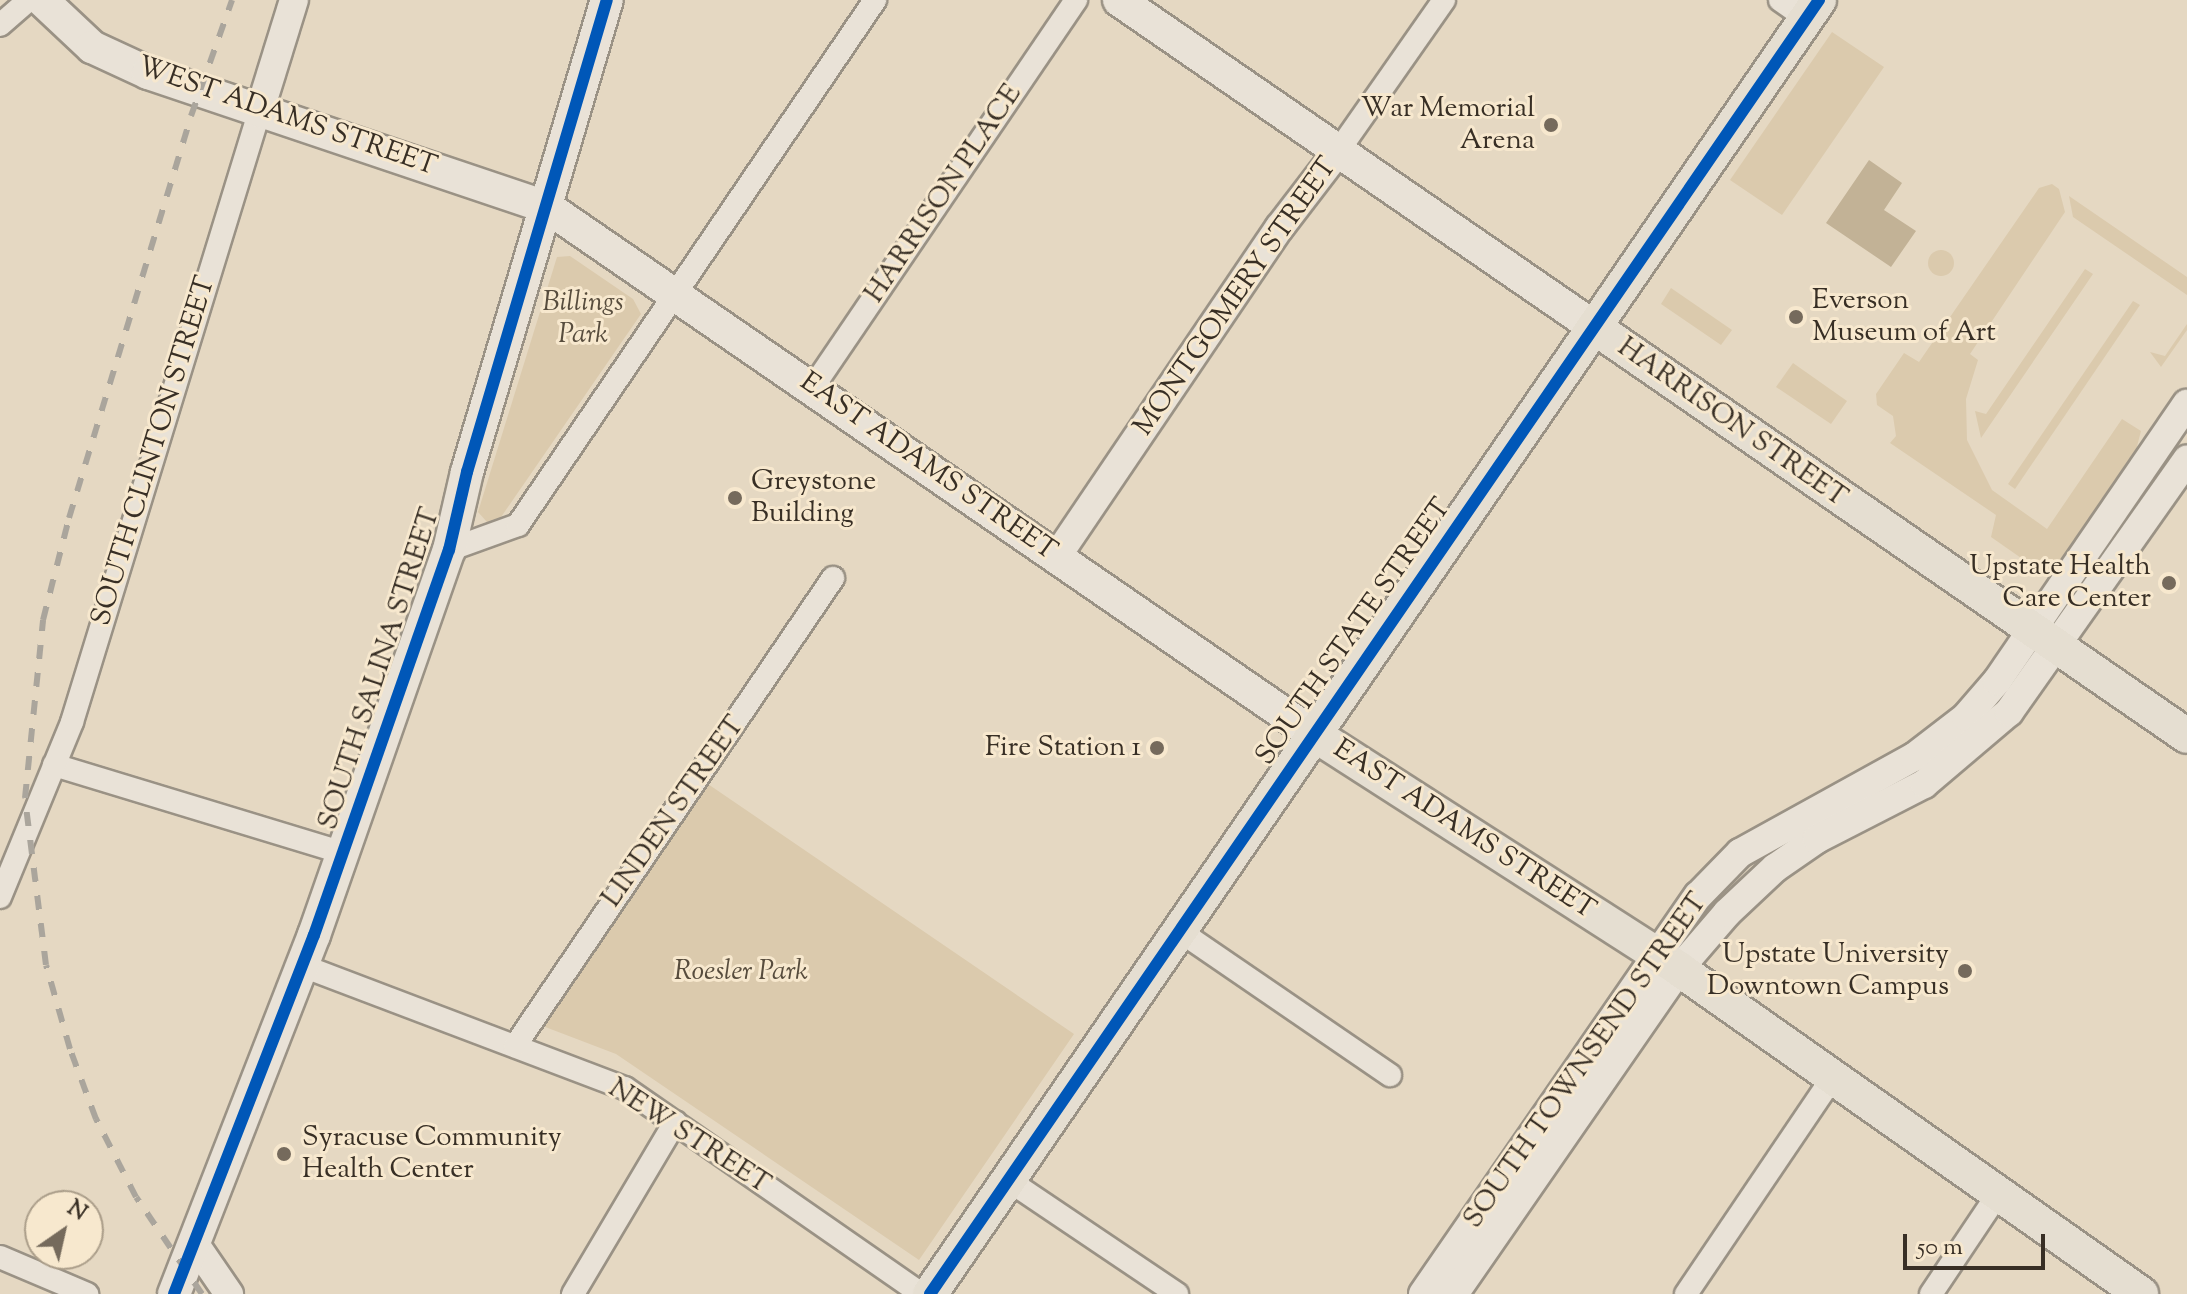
<!DOCTYPE html>
<style>
body{margin:0}
#map{position:relative;width:2187px;height:1294px;overflow:hidden;background:#e5d8c2;font-family:"Sorts Mill Goudy",serif}
div>[style]{position:absolute}
.green>*{inset:0;background:#dbcaad}
.round{border-radius:50%}
.water>*{inset:0;background:#c2b296}
.roads{filter:drop-shadow(2px 0 #9a9285) drop-shadow(-2px 0 #9a9285) drop-shadow(0 2px #9a9285) drop-shadow(0 -2px #9a9285)}
.minor>*{height:22px;margin:-11px;padding:0 11px;transform-origin:11px;border-radius:11px;background:#e9e2d7}
.tertiary>*{height:28px;margin:-14px;padding:0 14px;transform-origin:14px;border-radius:14px;background:#e9e2d7}
.secondary>*{height:32px;margin:-16px;padding:0 16px;transform-origin:16px;border-radius:16px;background:#e9e2d7}
.primary>*{height:34px;margin:-17px;padding:0 17px;transform-origin:17px;border-radius:17px;background:#e5ded1}
.rail>*{height:6px;margin-top:-3px;transform-origin:0;background:repeating-linear-gradient(90deg,#aaa59c 0 14px,transparent 0 28px)}
.cycleway>*{height:12px;margin:-6px;padding:0 6px;transform-origin:6px;border-radius:6px;background:#0057b8}
.dots>*{width:22px;height:22px;translate:-50% -50%;box-sizing:border-box;border:4px solid #f7e8ce;border-radius:50%}
span{translate:-50% -50%;white-space:nowrap;text-align:center;line-height:1.15;-webkit-text-stroke:6px #f7e8ce;paint-order:stroke}
.poi-label{font-size:28px;color:#382f25}
.right{translate:-100% -50%;text-align:right}
.left{translate:0 -50%;text-align:left}
.street-label{font-size:28px;color:#382f25}
.park-label{font-size:28px;color:#574c3d;font-style:italic}
.north{position:absolute;left:24px;top:1190px;width:80px;height:80px;box-sizing:border-box;background:#f7e8ce;border:2px solid #ab9e8a;border-radius:50%;rotate:34deg;font-size:22px;font-weight:700;line-height:32px;text-align:center;color:#382f25}
.north::after{content:'';display:block;margin:auto;width:28px;height:36px;background:#756a5c;clip-path:polygon(50% 0,100% 100%,50% 72%,0 100%)}
.scale{position:absolute;left:1903px;top:1234px;width:142px;height:36px;box-sizing:border-box;border:4px solid #382f25;border-top:0;padding-left:10px;font-size:24px;line-height:28px;white-space:nowrap;color:#382f25;-webkit-text-stroke:6px #f7e8ce;paint-order:stroke}
</style>
<div id="map">
<div class="green">
<i style="clip-path:polygon(1832px 32px,1884px 67px,1782px 215px,1730px 180px)"></i>
<i style="clip-path:polygon(2052px 184px,2059px 189px,2065px 212px,1970px 354px,1978px 360px,1966px 399px,1967px 440px,1992px 490px,2047px 529px,2122px 419px,2141px 431px,2134px 458px,2050px 578px,1991px 537px,1996px 515px,1890px 443px,1896px 436px,1893px 416px,1877px 405px,1876px 394px,1904px 353px,1919px 362px,2039px 188px)"></i>
<i style="clip-path:polygon(2069px 196px,2187px 277px,2187px 295px,2073px 217px)"></i>
<i class="round" style="left:1928px;top:250px;width:26px;height:26px"></i>
<i style="clip-path:polygon(570px 256px,633px 299px,641px 314px,499px 520px,487px 522px,478px 512px,557px 257px)"></i>
<i style="clip-path:polygon(2085px 269px,2093px 274px,1981px 438px,1975px 411px,1986px 414px)"></i>
<i style="clip-path:polygon(1671px 288px,1732px 330px,1721px 345px,1661px 304px)"></i>
<i style="clip-path:polygon(2133px 301px,2140px 305px,2015px 489px,2008px 484px)"></i>
<i style="clip-path:polygon(2187px 324px,2187px 330px,2161px 367px,2150px 352px,2165px 356px)"></i>
<i style="clip-path:polygon(1793px 363px,1847px 401px,1831px 424px,1776px 387px)"></i>
<i style="clip-path:polygon(705px 782px,1074px 1034px,919px 1260px,616px 1054px,540px 1025px)"></i>
</div>
<div class="water">
<i style="clip-path:polygon(1869px 160px,1902px 183px,1884px 210px,1916px 231px,1891px 267px,1826px 223px)"></i>
</div>
<div class="roads">
<div class="minor">
<i style="left:1780px;top:0;width:32px;rotate:35deg"></i>
<i style="left:0;top:25px;width:38px;rotate:-41deg"></i>
<i style="left:1339px;top:150px;width:183px;rotate:-55deg"></i>
<i style="left:813px;top:387px;width:468px;rotate:-55.8deg"></i>
<i style="left:449px;top:550px;width:73px;rotate:-19.9deg"></i>
<i style="left:518px;top:525px;width:635px;rotate:-55.78deg"></i>
<i style="left:54px;top:765px;width:303px;rotate:16.9deg"></i>
<i style="left:0;top:897px;width:189px;rotate:-67.6deg"></i>
<i style="left:72px;top:722px;width:637px;rotate:-72.93deg"></i>
<i style="left:1178px;top:930px;width:257px;rotate:34.4deg"></i>
<i style="left:303px;top:966px;width:344px;rotate:20.8deg"></i>
<i style="left:625px;top:1088px;width:361px;rotate:34.8deg"></i>
<i style="left:515px;top:1046px;width:566px;rotate:-55.8deg"></i>
<i style="left:1008px;top:1180px;width:204px;rotate:34deg"></i>
<i style="left:0;top:1257px;width:95px;rotate:23deg"></i>
<i style="left:573px;top:1294px;width:200px;rotate:-59.3deg"></i>
<i style="left:1686px;top:1294px;width:264px;rotate:-55.9deg"></i>
<i style="left:1931px;top:1294px;width:124px;rotate:-56.2deg"></i>
</div>
<div class="tertiary">
<i style="left:259px;top:113px;width:118px;rotate:-72.8deg"></i>
<i style="left:1057px;top:556px;width:397px;rotate:-55.9deg"></i>
<i style="left:1280px;top:227px;width:97px;rotate:-52.5deg"></i>
<i style="left:194px;top:1243px;width:62px;rotate:55.5deg"></i>
<i style="left:1423px;top:1294px;width:484px;rotate:-55.4deg"></i>
<i style="left:1698px;top:896px;width:60px;rotate:-45.7deg"></i>
<i style="left:1740px;top:853px;width:199px;rotate:-28.9deg"></i>
<i style="left:1914px;top:757px;width:66px;rotate:-37.6deg"></i>
<i style="left:1966px;top:717px;width:48px;rotate:-49.3deg"></i>
<i style="left:1997px;top:681px;width:336px;rotate:-55.6deg"></i>
<i style="left:1454px;top:1294px;width:395px;rotate:-55.3deg"></i>
<i style="left:1679px;top:969px;width:74px;rotate:-49.4deg"></i>
<i style="left:1727px;top:913px;width:66px;rotate:-43.2deg"></i>
<i style="left:1775px;top:868px;width:51px;rotate:-34.6deg"></i>
<i style="left:1817px;top:839px;width:120px;rotate:-27.2deg"></i>
<i style="left:1924px;top:784px;width:111px;rotate:-40.3deg"></i>
<i style="left:2009px;top:712px;width:309px;rotate:-54.8deg"></i>
</div>
<div class="secondary">
<i style="left:42px;top:0;width:69px;rotate:43.2deg"></i>
<i style="left:92px;top:47px;width:62px;rotate:24.9deg"></i>
<i style="left:148px;top:73px;width:421px;rotate:18.6deg"></i>
<i style="left:547px;top:207px;width:928px;rotate:34.51deg"></i>
<i style="left:1119px;top:0;width:577px;rotate:34.54deg"></i>
<i style="left:174px;top:1294px;width:385px;rotate:-68.7deg"></i>
<i style="left:314px;top:935px;width:408px;rotate:-70.7deg"></i>
<i style="left:449px;top:550px;width:80px;rotate:-77deg"></i>
<i style="left:467px;top:472px;width:492px;rotate:-73.5deg"></i>
</div>
<div class="primary">
<i style="left:1594px;top:327px;width:720px;rotate:34.59deg"></i>
<i style="left:1312px;top:733px;width:436px;rotate:32.7deg"></i>
<i style="left:1679px;top:969px;width:565px;rotate:35.12deg"></i>
<i style="left:930px;top:1294px;width:1570px;rotate:-55.51deg"></i>
</div>
</div>
<div class="rail">
<i style="left:202px;top:1294px;width:117px;rotate:-124.2deg"></i>
<i style="left:136px;top:1197px;width:88px;rotate:-117.1deg"></i>
<i style="left:96px;top:1119px;width:75px;rotate:-110.4deg"></i>
<i style="left:70px;top:1049px;width:87px;rotate:-105.9deg"></i>
<i style="left:46px;top:965px;width:168px;rotate:-97.2deg"></i>
<i style="left:25px;top:798px;width:179px;rotate:-84.2deg"></i>
<i style="left:43px;top:620px;width:105px;rotate:-75.7deg"></i>
<i style="left:69px;top:518px;width:420px;rotate:-73.1deg"></i>
<i style="left:191px;top:116px;width:123px;rotate:-70.5deg"></i>
</div>
<div class="cycleway">
<i style="left:174px;top:1294px;width:385px;rotate:-68.7deg"></i>
<i style="left:314px;top:935px;width:408px;rotate:-70.7deg"></i>
<i style="left:449px;top:550px;width:80px;rotate:-77deg"></i>
<i style="left:467px;top:472px;width:492px;rotate:-73.5deg"></i>
<i style="left:930px;top:1294px;width:1570px;rotate:-55.51deg"></i>
</div>
<div class="dots">
<i style="left:1551px;top:125px;background:#756a5c"></i>
<i style="left:1796px;top:317px;background:#756a5c"></i>
<i style="left:735px;top:498px;background:#756a5c"></i>
<i style="left:2169px;top:583px;background:#756a5c"></i>
<i style="left:1157px;top:748px;background:#756a5c"></i>
<i style="left:1965px;top:971px;background:#756a5c"></i>
<i style="left:284px;top:1154px;background:#756a5c"></i>
</div>
<div class="poi-label">
<span class="right" style="left:1535px;top:125px">War Memorial<br>Arena</span>
<span class="left" style="left:1812px;top:317px">Everson<br>Museum of Art</span>
<span class="left" style="left:751px;top:498px">Greystone<br>Building</span>
<span class="right" style="left:2151px;top:583px">Upstate Health<br>Care Center</span>
<span class="right" style="left:1141px;top:748px">Fire Station 1</span>
<span class="right" style="left:1949px;top:971px">Upstate University<br>Downtown Campus</span>
<span class="left" style="left:302px;top:1154px">Syracuse Community<br>Health Center</span>
</div>
<div class="street-label">
<span style="left:287px;top:117px;rotate:19deg">WEST ADAMS STREET</span>
<span style="left:944px;top:194px;rotate:-56deg">HARRISON PLACE</span>
<span style="left:1236px;top:297px;rotate:-55deg">MONTGOMERY STREET</span>
<span style="left:1732px;top:423px;rotate:35deg">HARRISON STREET</span>
<span style="left:154px;top:451px;rotate:-73deg">SOUTH CLINTON STREET</span>
<span style="left:928px;top:467px;rotate:35deg">EAST ADAMS STREET</span>
<span style="left:1354px;top:632px;rotate:-55deg">SOUTH STATE STREET</span>
<span style="left:380px;top:669px;rotate:-72deg">SOUTH SALINA STREET</span>
<span style="left:674px;top:812px;rotate:-55deg">LINDEN STREET</span>
<span style="left:1464px;top:830px;rotate:33deg">EAST ADAMS STREET</span>
<span style="left:1586px;top:1061px;rotate:-55deg">SOUTH TOWNSEND STREET</span>
<span style="left:689px;top:1137px;rotate:33deg">NEW STREET</span>
</div>
<div class="park-label">
<span style="left:583px;top:319px">Billings<br>Park</span>
<span style="left:741px;top:972px">Roesler Park</span>
</div>
<div class="north">N</div>
<div class="scale">50 m</div>
</div>
